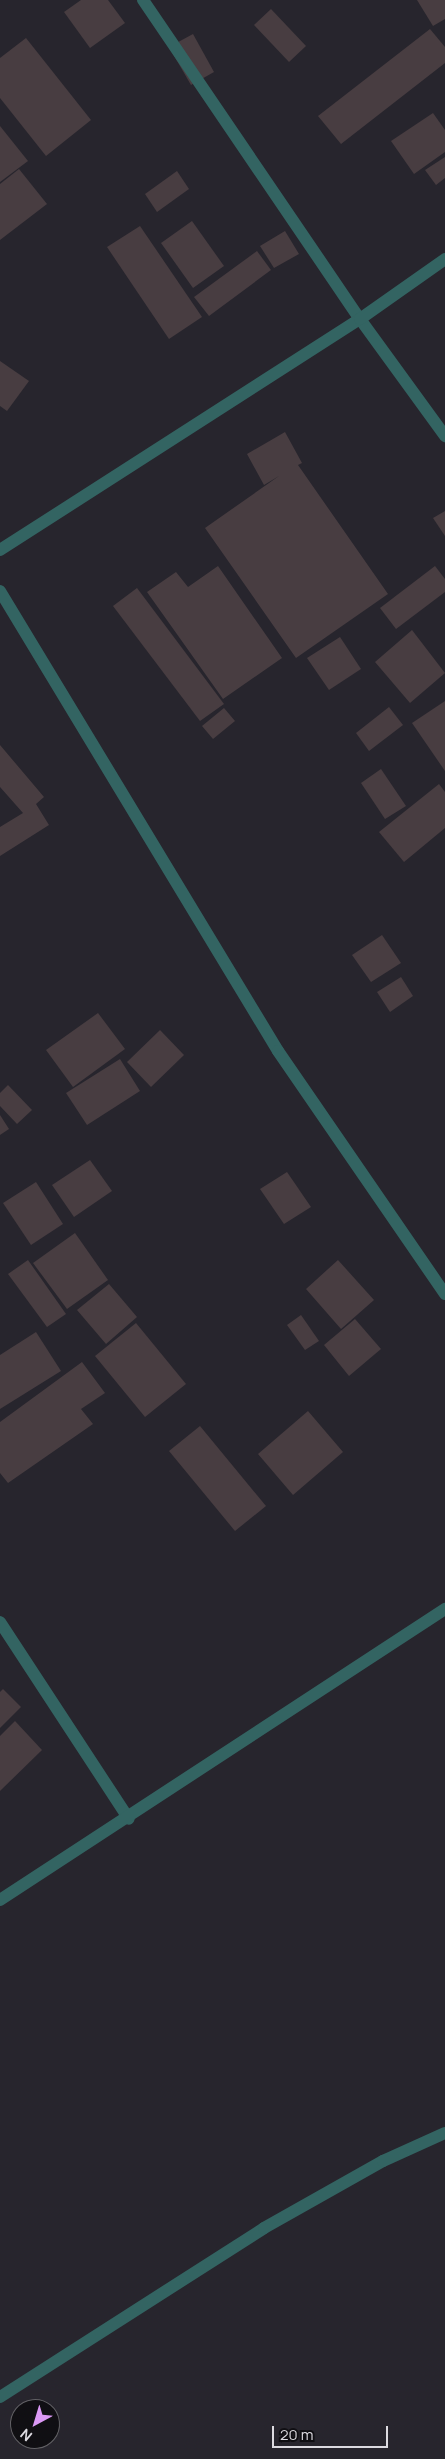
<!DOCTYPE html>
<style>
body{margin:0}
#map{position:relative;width:445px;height:2459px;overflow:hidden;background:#27252d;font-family:Manrope,sans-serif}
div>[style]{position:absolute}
.building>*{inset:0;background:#483d41}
.minor>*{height:12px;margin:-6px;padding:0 6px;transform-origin:6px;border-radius:6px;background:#336462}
span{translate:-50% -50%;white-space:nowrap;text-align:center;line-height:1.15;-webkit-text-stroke:5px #100f13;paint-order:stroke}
.north{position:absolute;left:10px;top:2399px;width:50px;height:50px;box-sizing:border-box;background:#100f13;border:1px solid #626165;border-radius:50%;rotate:219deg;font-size:14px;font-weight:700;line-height:20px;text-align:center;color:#dddbe1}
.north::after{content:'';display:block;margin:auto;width:18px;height:22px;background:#db99f5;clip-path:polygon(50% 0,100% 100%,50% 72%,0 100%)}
.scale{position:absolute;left:272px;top:2426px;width:116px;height:22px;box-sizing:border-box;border:2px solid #dddbe1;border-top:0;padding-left:6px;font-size:15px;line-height:18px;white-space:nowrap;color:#dddbe1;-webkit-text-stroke:4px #100f13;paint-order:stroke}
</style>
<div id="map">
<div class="building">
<i style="clip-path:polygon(81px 0,108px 0,125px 23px,90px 48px,64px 12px)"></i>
<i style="clip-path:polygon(417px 0,445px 0,445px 19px,433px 26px)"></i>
<i style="clip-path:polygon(271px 9px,306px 46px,289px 62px,254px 25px)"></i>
<i style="clip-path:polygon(430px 29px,445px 47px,445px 63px,341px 144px,318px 116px)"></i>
<i style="clip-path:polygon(193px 34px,214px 72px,191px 85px,169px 47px)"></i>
<i style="clip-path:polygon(26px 38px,91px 120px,46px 156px,0 98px,0 58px)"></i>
<i style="clip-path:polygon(433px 113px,445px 130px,445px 152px,414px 174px,391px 141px)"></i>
<i style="clip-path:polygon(0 126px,28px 161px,0 182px)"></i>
<i style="clip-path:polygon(445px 157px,445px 178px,436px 185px,425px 170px)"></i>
<i style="clip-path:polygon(19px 169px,47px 204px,0 240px,0 184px)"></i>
<i style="clip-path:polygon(177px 171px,189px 189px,157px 212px,145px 194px)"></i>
<i style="clip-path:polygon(192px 221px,224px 266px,193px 288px,161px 243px)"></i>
<i style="clip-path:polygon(140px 226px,202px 317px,169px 339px,107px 247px)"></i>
<i style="clip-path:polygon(285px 231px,299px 254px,274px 268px,260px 246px)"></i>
<i style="clip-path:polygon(257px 251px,271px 270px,209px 316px,194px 297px)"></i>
<i style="clip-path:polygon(0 361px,29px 381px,7px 411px,0 406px)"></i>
<i style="clip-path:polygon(285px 432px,302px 463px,298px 465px,388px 594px,296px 658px,205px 528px,279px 476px,264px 485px,247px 454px)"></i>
<i style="clip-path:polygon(445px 511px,445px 536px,433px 518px)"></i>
<i style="clip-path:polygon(218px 566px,282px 658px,223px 699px,147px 592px,176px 572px,188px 587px)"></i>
<i style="clip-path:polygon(435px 566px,445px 579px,445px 592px,396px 629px,380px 608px)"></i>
<i style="clip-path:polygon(137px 588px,224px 704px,200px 721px,113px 606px)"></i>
<i style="clip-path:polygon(412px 630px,445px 673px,410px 703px,375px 662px)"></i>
<i style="clip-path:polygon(340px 637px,361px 669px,329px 690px,307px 658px)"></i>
<i style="clip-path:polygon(445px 701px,445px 771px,412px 723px)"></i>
<i style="clip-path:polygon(389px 707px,403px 725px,369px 751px,356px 733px)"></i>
<i style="clip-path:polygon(224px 708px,235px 721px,213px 739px,202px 726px)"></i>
<i style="clip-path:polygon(0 745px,44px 797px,36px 804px,49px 825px,0 856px,0 827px,23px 813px,0 787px)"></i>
<i style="clip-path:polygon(381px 769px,406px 806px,385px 819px,361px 783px)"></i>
<i style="clip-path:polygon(439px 784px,445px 792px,445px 828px,404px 862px,379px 832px)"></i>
<i style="clip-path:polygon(382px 935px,401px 963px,371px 982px,352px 955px)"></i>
<i style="clip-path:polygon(401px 977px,413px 996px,390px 1012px,377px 992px)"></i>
<i style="clip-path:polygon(98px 1013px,125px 1049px,73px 1087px,46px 1050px)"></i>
<i style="clip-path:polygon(160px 1030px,184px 1055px,151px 1087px,127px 1062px)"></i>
<i style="clip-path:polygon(120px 1059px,140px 1091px,87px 1125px,66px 1093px)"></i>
<i style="clip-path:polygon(8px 1085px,32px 1110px,17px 1124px,0 1106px,0 1093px)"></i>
<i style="clip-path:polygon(0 1115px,9px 1129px,0 1135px)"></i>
<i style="clip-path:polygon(90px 1160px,112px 1191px,74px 1217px,52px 1185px)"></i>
<i style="clip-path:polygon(287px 1172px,311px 1207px,284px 1224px,260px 1189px)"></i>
<i style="clip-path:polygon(36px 1182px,63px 1224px,31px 1245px,3px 1203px)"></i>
<i style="clip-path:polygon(75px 1233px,108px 1280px,67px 1309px,33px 1263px)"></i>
<i style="clip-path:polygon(28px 1260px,66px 1314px,47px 1327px,8px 1274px)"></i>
<i style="clip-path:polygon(338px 1260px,374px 1300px,341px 1329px,306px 1289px)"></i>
<i style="clip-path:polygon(109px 1284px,137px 1317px,106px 1344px,77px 1310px)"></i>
<i style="clip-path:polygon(301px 1315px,319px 1341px,305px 1350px,287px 1325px)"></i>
<i style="clip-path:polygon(355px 1319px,381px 1349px,349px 1376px,324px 1345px)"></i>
<i style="clip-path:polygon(136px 1323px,186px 1384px,145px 1417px,95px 1356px)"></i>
<i style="clip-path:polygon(36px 1332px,61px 1371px,0 1409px,0 1355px)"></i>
<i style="clip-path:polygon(82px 1362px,105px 1393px,81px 1409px,93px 1424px,8px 1483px,0 1473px,0 1422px)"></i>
<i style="clip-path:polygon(308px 1411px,343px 1452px,293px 1495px,258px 1454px)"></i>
<i style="clip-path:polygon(200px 1426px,266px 1506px,235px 1531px,169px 1451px)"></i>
<i style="clip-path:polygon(3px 1689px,21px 1707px,0 1728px,0 1692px)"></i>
<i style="clip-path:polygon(15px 1721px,42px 1750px,0 1791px,0 1736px)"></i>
</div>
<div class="minor">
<i style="left:143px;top:0;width:386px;rotate:55.8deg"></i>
<i style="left:360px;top:319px;width:145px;rotate:54deg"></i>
<i style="left:0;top:550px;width:428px;rotate:-32.7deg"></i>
<i style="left:360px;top:319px;width:104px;rotate:-35.2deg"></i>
<i style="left:0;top:591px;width:537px;rotate:58.85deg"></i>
<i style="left:278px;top:1051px;width:295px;rotate:55.5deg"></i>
<i style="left:0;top:1622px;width:235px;rotate:56.8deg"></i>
<i style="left:0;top:1900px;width:532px;rotate:-33.18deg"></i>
<i style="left:0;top:2397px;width:313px;rotate:-32.6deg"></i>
<i style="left:264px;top:2228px;width:137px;rotate:-29.4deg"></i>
<i style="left:383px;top:2161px;width:68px;rotate:-24.3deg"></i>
</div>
<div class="north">N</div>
<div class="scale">20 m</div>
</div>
